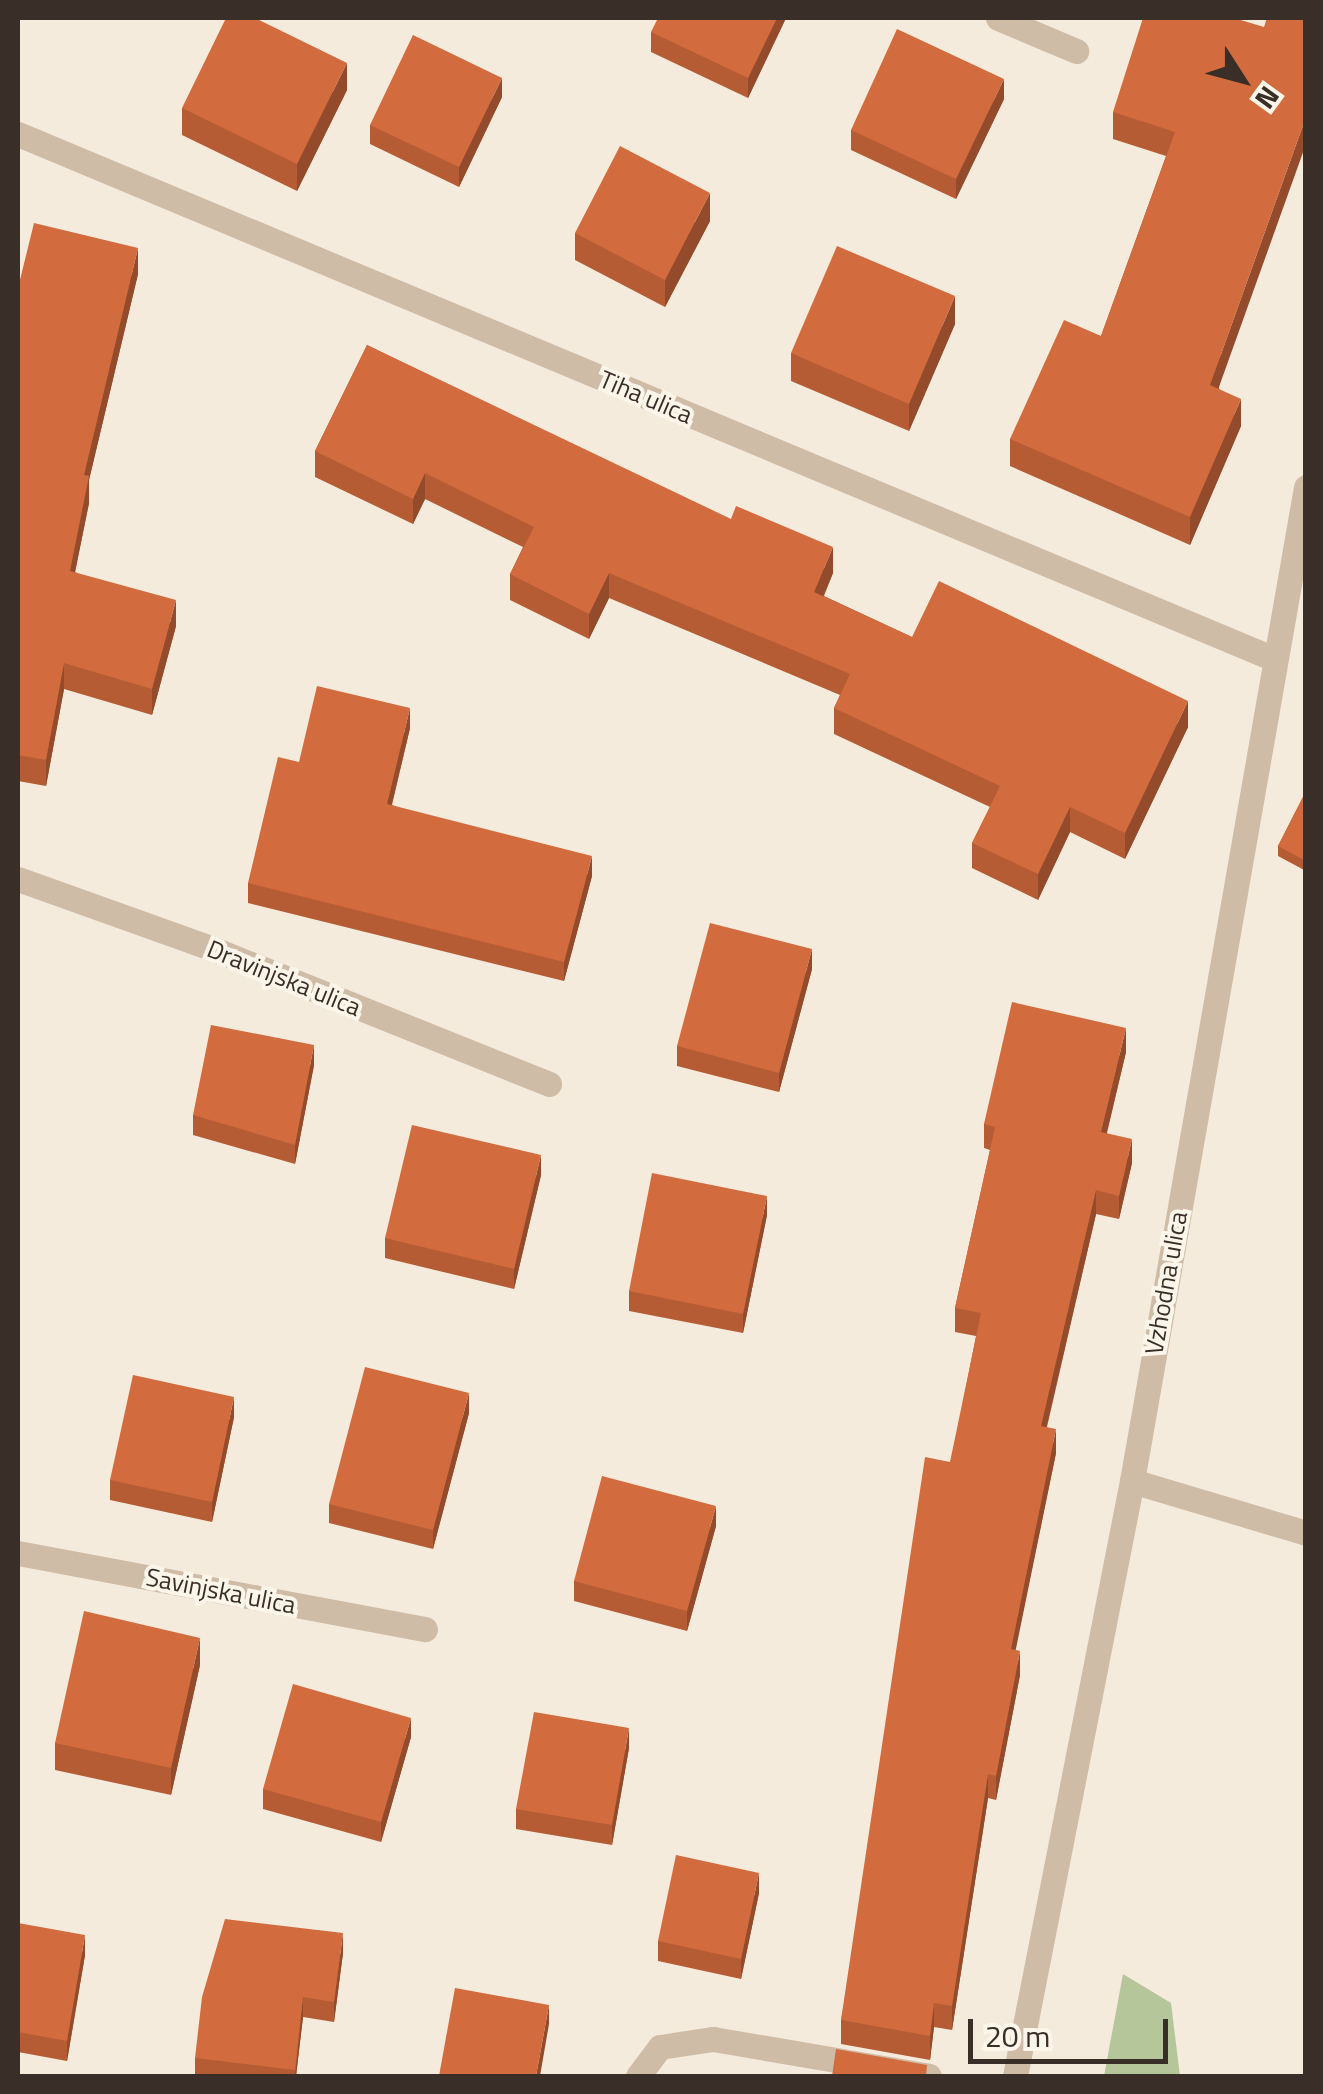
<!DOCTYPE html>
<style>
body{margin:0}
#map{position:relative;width:1323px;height:2094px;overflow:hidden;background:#f5ebdd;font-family:"Titillium Web",sans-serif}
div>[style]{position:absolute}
.green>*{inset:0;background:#b5c69b}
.minor>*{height:25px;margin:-12.5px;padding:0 12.5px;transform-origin:12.5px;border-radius:12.5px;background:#cfbca7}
.wall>*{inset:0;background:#b55c35}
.shaded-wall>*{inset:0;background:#934b2b}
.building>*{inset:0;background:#d26b3e}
span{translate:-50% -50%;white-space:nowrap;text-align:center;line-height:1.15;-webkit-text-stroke:8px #fcf5ea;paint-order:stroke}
.street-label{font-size:25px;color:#3a2f28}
.frame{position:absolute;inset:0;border:20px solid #3a2f28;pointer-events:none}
.north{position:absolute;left:1193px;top:30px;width:100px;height:100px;-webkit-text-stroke:8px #fcf5ea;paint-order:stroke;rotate:126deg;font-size:28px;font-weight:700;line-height:40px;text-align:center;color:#3a2f28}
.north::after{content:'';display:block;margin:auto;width:35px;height:45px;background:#3a2f28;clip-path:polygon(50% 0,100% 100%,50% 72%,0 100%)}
.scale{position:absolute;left:968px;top:2019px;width:200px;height:45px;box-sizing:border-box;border:5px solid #3a2f28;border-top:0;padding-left:12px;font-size:30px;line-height:35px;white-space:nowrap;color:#3a2f28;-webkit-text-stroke:8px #fcf5ea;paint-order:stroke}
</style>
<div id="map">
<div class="green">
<i style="clip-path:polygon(1123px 1974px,1171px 2003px,1180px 2076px,1104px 2076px)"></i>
</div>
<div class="minor">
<i style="left:998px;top:18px;width:85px;rotate:22.9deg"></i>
<i style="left:18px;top:134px;width:1361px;rotate:22.68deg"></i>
<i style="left:18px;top:879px;width:210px;rotate:19.7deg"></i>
<i style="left:216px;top:950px;width:359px;rotate:21.9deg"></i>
<i style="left:1132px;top:1481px;width:182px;rotate:16.6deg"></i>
<i style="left:18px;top:1553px;width:414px;rotate:10.6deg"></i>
<i style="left:638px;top:2076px;width:36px;rotate:-53deg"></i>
<i style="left:660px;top:2047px;width:54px;rotate:-8.6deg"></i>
<i style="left:713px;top:2039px;width:219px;rotate:9.7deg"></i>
<i style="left:1015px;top:2076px;width:606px;rotate:-78.88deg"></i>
<i style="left:1132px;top:1481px;width:1009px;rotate:-80.07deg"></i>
</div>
<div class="wall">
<i style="clip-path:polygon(786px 18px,748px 98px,651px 52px,651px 32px)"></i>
<i style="clip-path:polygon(1234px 18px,1219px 389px,1241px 426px,1190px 545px,1010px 466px,1010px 439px,1101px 336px,1166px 156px,1113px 139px,1113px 112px)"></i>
<i style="clip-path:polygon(347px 90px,297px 191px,182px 135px,182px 108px)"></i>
<i style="clip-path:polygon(502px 97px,459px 187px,370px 144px,370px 125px)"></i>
<i style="clip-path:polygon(1004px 99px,956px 199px,851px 150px,851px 130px)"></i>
<i style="clip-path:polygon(710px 221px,665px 307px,575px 260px,575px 233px)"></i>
<i style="clip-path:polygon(138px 274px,89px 480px,89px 503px,75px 572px,176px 626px,152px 715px,64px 689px,46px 786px,18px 781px,18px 288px)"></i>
<i style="clip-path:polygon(955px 324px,909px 431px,791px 381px,791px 353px)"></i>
<i style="clip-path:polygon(367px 345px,833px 573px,824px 596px,912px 637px,1188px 727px,1125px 859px,1070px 832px,1038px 900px,972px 868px,972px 843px,990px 807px,834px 734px,834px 708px,840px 695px,609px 598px,589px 639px,510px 600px,510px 574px,523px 547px,425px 499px,413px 524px,315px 477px,315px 451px)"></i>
<i style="clip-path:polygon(410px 728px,392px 805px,592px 876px,564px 981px,248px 903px,248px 883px)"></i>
<i style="clip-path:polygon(1305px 793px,1306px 871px,1278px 856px,1278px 846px)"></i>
<i style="clip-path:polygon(812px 969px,779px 1092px,677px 1066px,677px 1046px)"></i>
<i style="clip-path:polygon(1126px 1052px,1107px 1133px,1132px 1163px,1119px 1219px,1096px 1214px,1047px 1427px,1056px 1453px,1015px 1650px,1020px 1675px,996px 1800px,988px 1798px,952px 2030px,934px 2027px,930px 2060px,841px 2044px,841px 2020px,976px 1336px,955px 1332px,955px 1308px,990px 1150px,984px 1148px,984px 1124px)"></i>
<i style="clip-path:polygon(314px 1065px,295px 1164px,193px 1135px,193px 1115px)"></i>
<i style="clip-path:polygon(541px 1175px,514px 1289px,385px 1258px,385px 1238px)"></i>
<i style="clip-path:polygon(767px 1215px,743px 1333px,629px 1311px,629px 1291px)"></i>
<i style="clip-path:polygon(469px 1413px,433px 1549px,329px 1523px,329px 1504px)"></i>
<i style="clip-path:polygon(234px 1417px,212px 1522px,110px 1500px,110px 1480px)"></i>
<i style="clip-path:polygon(716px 1526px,687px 1631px,574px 1601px,574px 1581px)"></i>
<i style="clip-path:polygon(200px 1665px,171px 1795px,55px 1770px,55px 1743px)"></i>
<i style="clip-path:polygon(411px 1737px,381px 1842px,263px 1809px,263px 1789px)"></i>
<i style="clip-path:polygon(629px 1748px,612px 1845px,516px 1829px,516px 1809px)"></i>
<i style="clip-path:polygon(759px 1893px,741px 1979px,658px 1961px,658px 1941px)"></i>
<i style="clip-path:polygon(18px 1923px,85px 1955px,67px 2061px,18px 2052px)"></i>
<i style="clip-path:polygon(343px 1953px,334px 2022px,303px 2017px,296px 2076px,195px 2076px,195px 2058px)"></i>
</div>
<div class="shaded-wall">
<i style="clip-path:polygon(777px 18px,786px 18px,748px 98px,748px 78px)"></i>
<i style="clip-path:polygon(347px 63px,347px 90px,297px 191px,297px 164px)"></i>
<i style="clip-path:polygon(502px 78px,502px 97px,459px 187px,459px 167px)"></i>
<i style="clip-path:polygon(1004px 79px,1004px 99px,956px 199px,956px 179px)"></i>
<i style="clip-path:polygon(1306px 117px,1306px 144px,1210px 412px,1210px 385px)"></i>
<i style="clip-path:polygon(710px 193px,710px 221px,665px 307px,665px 280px)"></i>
<i style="clip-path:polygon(138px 248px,138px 274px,89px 480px,89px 503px,70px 597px,70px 571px,84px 475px)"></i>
<i style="clip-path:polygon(955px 296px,955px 324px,909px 431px,909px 404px)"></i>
<i style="clip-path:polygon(1241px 399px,1241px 426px,1190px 545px,1190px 517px)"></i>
<i style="clip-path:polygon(425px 473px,425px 499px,413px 524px,413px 499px)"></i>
<i style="clip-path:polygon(833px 547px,833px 573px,814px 617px,814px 592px)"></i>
<i style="clip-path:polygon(609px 573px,609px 598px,589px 639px,589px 614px)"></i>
<i style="clip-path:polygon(176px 600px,176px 626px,152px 715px,152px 689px)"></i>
<i style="clip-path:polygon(64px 663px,64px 689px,46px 786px,46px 760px)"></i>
<i style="clip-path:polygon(1188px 701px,1188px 727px,1125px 859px,1125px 833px)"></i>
<i style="clip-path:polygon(410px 708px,410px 728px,387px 824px,387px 804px)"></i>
<i style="clip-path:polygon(1070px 807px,1070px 832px,1038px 900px,1038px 874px)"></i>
<i style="clip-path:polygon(592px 856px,592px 876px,564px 981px,564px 962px)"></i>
<i style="clip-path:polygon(812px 949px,812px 969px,779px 1092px,779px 1073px)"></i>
<i style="clip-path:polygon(1126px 1028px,1126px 1052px,1101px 1156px,1101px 1132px)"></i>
<i style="clip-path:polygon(314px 1045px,314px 1065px,295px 1164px,295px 1145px)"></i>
<i style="clip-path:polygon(1132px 1139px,1132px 1163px,1119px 1219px,1119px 1196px)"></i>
<i style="clip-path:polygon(541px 1155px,541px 1175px,514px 1289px,514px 1269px)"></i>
<i style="clip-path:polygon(1096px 1190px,1096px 1214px,1041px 1450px,1041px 1426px)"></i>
<i style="clip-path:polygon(767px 1196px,767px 1215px,743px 1333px,743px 1314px)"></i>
<i style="clip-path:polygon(469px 1393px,469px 1413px,433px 1549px,433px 1530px)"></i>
<i style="clip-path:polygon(234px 1397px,234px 1417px,212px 1522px,212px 1502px)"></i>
<i style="clip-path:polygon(1056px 1429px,1056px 1453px,1011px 1673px,1011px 1649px)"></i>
<i style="clip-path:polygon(716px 1506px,716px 1526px,687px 1631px,687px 1611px)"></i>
<i style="clip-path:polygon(200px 1638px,200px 1665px,171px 1795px,171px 1768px)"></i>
<i style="clip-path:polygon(1020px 1651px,1020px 1675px,996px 1800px,996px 1776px)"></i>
<i style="clip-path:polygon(411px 1718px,411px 1737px,381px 1842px,381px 1822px)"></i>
<i style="clip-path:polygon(629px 1728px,629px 1748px,612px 1845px,612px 1825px)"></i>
<i style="clip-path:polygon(988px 1774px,988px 1798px,952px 2030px,952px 2006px)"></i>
<i style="clip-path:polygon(759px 1873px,759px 1893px,741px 1979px,741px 1959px)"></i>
<i style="clip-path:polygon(343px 1933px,343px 1953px,334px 2022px,334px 2002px)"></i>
<i style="clip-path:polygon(85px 1935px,85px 1955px,67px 2061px,67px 2041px)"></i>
<i style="clip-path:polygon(303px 1997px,303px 2017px,296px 2076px,295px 2076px)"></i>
<i style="clip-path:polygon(934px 2003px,934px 2027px,930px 2060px,930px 2036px)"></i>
<i style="clip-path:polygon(549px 2005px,549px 2024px,540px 2076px,536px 2076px)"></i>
</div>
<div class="building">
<i style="clip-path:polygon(226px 18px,255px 18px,347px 63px,297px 164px,182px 108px)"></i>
<i style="clip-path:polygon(658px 18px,777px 18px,748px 78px,651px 32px)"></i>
<i style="clip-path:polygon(1143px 18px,1234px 18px,1264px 27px,1267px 18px,1306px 18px,1306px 117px,1210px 385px,1241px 399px,1190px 517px,1010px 439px,1064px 320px,1101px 336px,1175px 132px,1113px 112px)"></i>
<i style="clip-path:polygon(897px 29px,1004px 79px,956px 179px,851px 130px)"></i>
<i style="clip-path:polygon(413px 35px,502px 78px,459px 167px,370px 125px)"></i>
<i style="clip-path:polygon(620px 146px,710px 193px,665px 280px,575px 233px)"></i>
<i style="clip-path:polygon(34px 223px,138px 248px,84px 475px,89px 476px,70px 571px,176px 600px,152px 689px,64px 663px,46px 760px,18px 755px,18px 288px)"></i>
<i style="clip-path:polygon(837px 246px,955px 296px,909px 404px,791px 353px)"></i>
<i style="clip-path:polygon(367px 345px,731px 519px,736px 506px,833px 547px,814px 592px,912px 637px,939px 581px,1188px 701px,1125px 833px,1070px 807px,1038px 874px,972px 843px,1000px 786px,834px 708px,850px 674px,609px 573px,589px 614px,510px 574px,534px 527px,425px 473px,413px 499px,315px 451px)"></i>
<i style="clip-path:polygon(317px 686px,410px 708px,387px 804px,592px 856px,564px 962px,248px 883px,278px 757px,299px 762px)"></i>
<i style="clip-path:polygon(1305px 793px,1306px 794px,1306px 861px,1278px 846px)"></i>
<i style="clip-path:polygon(710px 923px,812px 949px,779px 1073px,677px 1046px)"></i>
<i style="clip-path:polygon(1012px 1002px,1126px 1028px,1101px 1132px,1132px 1139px,1119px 1196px,1096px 1190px,1041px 1426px,1056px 1429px,1011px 1649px,1020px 1651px,996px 1776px,988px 1774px,952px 2006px,934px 2003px,930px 2036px,841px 2020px,925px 1457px,950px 1462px,981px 1313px,955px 1308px,995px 1127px,984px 1124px)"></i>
<i style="clip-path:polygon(211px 1025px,314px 1045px,295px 1145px,193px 1115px)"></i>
<i style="clip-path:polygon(412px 1125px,541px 1155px,514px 1269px,385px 1238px)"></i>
<i style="clip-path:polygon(652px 1173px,767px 1196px,743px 1314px,629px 1291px)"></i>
<i style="clip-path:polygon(365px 1367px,469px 1393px,433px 1530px,329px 1504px)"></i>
<i style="clip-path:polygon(133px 1375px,234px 1397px,212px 1502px,110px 1480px)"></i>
<i style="clip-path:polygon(602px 1476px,716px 1506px,687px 1611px,574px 1581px)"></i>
<i style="clip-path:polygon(84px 1611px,200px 1638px,171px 1768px,55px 1743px)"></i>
<i style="clip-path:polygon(293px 1684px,411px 1718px,381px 1822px,263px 1789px)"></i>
<i style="clip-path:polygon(534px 1712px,629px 1728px,612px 1825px,516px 1809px)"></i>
<i style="clip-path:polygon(676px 1855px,759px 1873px,741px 1959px,658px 1941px)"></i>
<i style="clip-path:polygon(225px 1919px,343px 1933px,334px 2002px,303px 1997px,295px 2070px,195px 2058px,202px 1997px)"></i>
<i style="clip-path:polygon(18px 1923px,85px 1935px,67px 2041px,18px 2032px)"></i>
<i style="clip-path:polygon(455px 1988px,549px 2005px,536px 2076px,439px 2076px)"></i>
<i style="clip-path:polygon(836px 2049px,927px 2065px,926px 2076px,819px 2076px,819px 2075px,832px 2076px)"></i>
</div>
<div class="street-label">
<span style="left:646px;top:397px;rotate:23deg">Tiha ulica</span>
<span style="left:284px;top:978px;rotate:22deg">Dravinjska ulica</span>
<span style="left:1166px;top:1283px;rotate:-80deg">Vzhodna ulica</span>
<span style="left:221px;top:1591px;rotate:11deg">Savinjska ulica</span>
</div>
<div class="frame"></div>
<div class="north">N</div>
<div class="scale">20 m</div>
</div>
